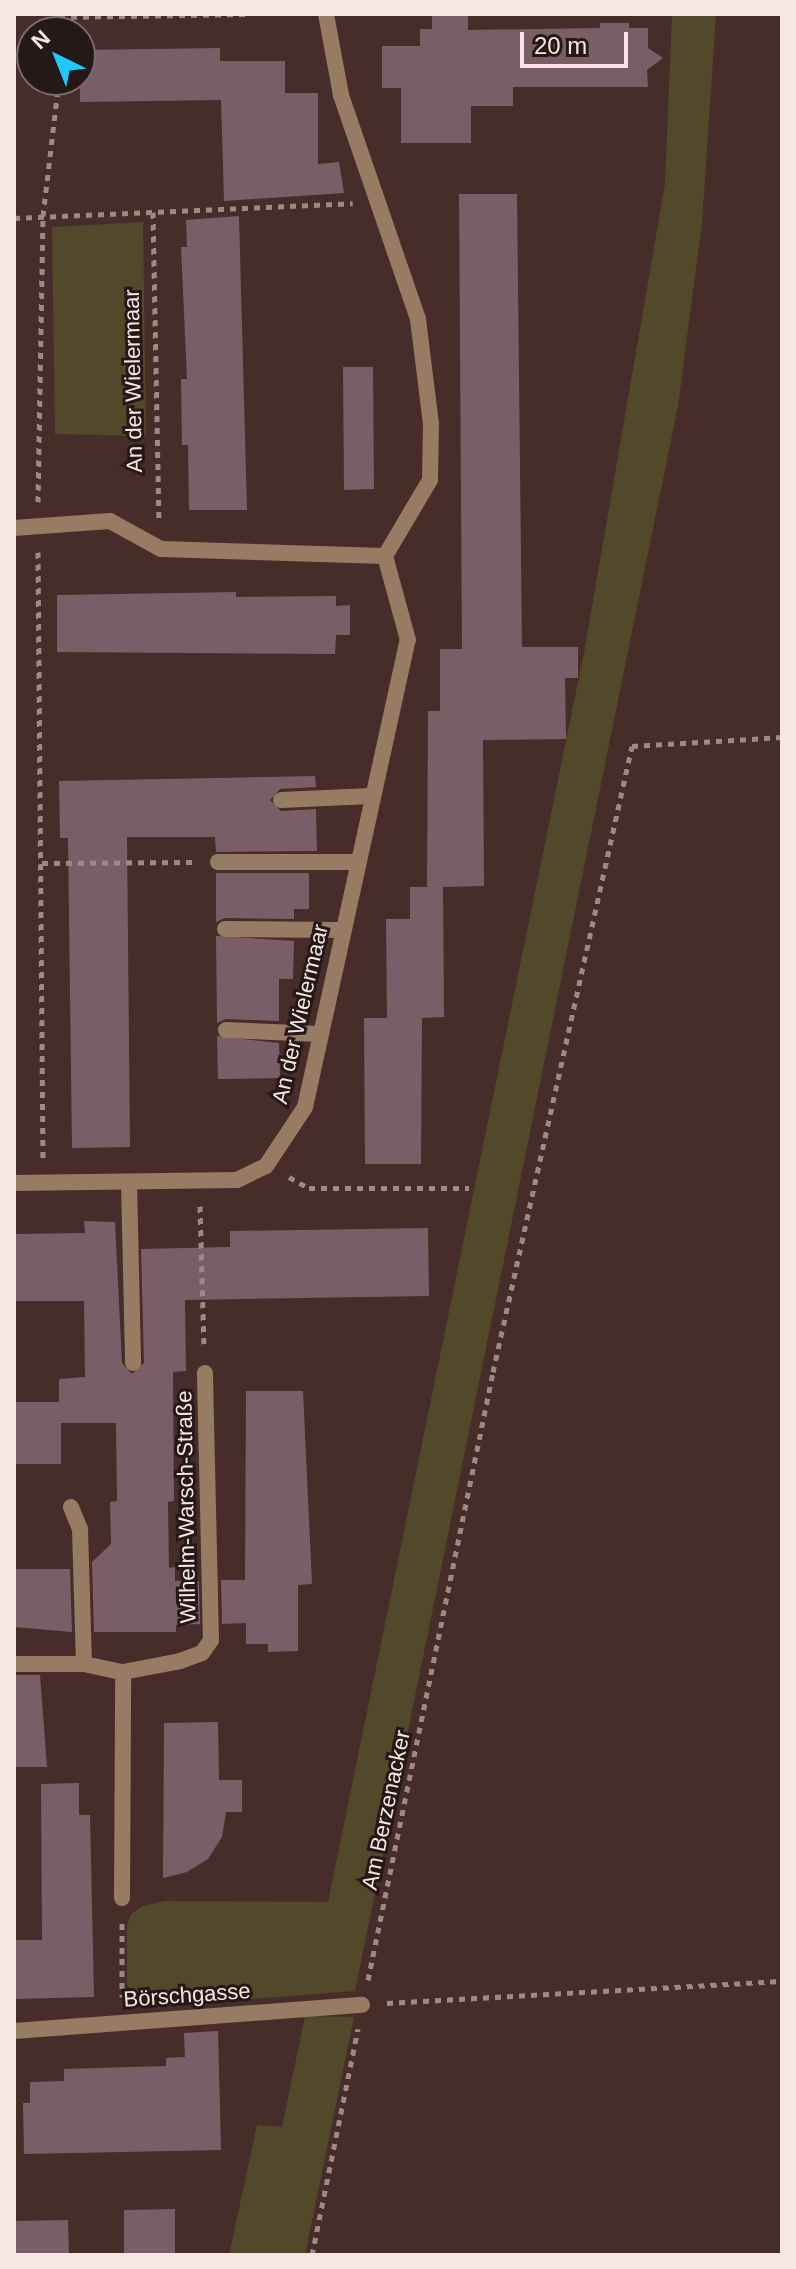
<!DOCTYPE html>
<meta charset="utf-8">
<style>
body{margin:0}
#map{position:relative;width:796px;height:2269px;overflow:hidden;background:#462d29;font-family:Helvetica,sans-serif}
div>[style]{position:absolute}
.green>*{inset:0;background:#51492a}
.building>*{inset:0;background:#7a5e67}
.path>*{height:5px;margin-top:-2.5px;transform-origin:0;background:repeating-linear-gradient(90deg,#9e8985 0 6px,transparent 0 12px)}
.service>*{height:16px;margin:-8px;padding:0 8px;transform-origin:8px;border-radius:8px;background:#977b63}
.minor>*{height:16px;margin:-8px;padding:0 8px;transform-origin:8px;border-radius:8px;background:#977b63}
span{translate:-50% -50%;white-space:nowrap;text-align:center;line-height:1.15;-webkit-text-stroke:6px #241917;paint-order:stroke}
.street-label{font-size:22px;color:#f7e6e3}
.frame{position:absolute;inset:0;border:16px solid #f7e6e3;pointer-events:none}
.north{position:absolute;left:16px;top:16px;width:80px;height:80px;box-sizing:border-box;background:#241917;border:2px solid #786b69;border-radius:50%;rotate:317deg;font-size:22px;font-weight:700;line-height:32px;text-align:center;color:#f7e6e3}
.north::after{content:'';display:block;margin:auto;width:28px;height:36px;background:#1ec9fd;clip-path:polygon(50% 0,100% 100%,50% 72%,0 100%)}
.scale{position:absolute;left:520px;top:32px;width:108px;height:36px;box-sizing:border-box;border:4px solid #f7e6e3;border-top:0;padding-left:10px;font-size:24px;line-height:28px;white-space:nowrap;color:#f7e6e3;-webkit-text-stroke:6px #241917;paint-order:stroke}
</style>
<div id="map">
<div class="green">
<i style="clip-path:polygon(672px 14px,716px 14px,702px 223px,678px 406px,355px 1991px,145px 2007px,133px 1999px,127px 1984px,127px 1926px,131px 1914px,143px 1906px,165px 1901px,328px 1902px,584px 653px,665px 184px)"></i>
<i style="clip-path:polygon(143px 222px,146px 436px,55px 434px,52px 227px)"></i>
<i style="clip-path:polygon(305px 2016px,354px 2017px,305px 2255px,229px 2255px,257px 2125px,282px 2127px)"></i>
</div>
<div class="building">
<i style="clip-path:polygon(432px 14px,468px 14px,468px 30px,600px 28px,600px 23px,629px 23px,629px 28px,648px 28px,648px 48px,663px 58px,647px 70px,648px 87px,513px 87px,513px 106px,471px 106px,471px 143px,401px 143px,401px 88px,382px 88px,382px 46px,420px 46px,420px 29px,432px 29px)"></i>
<i style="clip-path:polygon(220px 48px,220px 61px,285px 61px,285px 93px,318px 93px,318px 164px,339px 162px,344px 193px,224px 201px,221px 100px,80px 102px,80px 50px)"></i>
<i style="clip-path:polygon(459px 194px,517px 194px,522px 647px,578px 647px,578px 678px,565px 678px,566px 739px,483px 740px,484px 886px,443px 887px,444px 1017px,422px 1018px,421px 1164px,365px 1164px,364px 1018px,387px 1018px,386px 919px,410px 919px,410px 887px,427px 887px,428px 711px,440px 711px,440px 649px,462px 649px)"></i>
<i style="clip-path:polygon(239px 216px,247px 510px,189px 510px,188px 445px,182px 445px,181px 379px,187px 379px,181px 247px,187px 247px,186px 220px)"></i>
<i style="clip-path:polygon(343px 367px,373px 367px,374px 489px,344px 490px)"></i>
<i style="clip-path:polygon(236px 592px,236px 597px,336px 596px,336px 606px,350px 605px,350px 635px,336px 635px,335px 654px,57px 652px,57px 595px)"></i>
<i style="clip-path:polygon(315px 776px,316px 787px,280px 789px,270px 800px,281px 811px,316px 809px,317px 851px,216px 852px,215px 837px,127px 837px,130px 1147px,72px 1148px,68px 838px,60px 838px,59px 781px)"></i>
<i style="clip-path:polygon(216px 873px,309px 873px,309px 909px,294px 909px,294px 919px,225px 918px,216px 922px)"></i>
<i style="clip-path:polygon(216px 936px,294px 941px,293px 979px,279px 979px,279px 1021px,226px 1019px,217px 1023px)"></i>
<i style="clip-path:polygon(217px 1036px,279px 1043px,280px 1078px,218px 1079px)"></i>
<i style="clip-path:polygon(84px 1221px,115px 1222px,122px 1363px,132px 1374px,144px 1363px,141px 1249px,230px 1247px,230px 1231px,428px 1228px,429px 1296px,185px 1300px,186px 1371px,173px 1372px,174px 1501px,168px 1502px,169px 1568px,175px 1567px,175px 1581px,199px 1581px,200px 1624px,176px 1625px,176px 1632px,94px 1632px,92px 1562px,111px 1544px,110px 1502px,117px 1501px,116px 1423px,61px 1423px,61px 1464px,14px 1464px,14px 1402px,59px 1402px,59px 1379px,85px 1377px,84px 1301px,14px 1301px,14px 1234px,85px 1233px)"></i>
<i style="clip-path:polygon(246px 1391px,303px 1391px,312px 1584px,298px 1585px,298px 1651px,268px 1652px,268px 1644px,246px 1644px,246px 1623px,222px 1624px,221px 1580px,245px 1580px)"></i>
<i style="clip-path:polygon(14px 1569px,70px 1569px,72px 1632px,14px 1627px)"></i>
<i style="clip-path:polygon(14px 1675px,40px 1675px,47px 1767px,14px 1767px)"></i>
<i style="clip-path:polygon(218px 1722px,219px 1780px,242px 1780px,242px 1812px,226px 1812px,222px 1837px,208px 1859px,187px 1872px,163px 1878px,164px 1723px)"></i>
<i style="clip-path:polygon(79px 1783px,79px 1815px,90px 1815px,94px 1997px,14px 1999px,14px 1940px,42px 1940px,41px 1784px)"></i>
<i style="clip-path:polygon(218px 2031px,221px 2150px,24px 2154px,23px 2103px,30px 2103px,30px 2082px,64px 2081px,64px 2069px,166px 2066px,166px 2058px,185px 2057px,184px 2033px)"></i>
<i style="clip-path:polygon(175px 2209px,175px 2255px,124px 2255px,124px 2210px)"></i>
<i style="clip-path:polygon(68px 2220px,69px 2255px,14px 2255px,14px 2221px)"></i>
</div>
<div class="path">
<i style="left:59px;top:15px;width:17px;rotate:90deg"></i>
<i style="left:59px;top:17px;width:191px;rotate:-0.9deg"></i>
<i style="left:153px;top:212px;width:307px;rotate:88.9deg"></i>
<i style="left:14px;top:218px;width:339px;rotate:-2.5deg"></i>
<i style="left:38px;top:502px;width:286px;rotate:-89deg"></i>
<i style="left:43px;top:216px;width:137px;rotate:-83.3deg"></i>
<i style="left:38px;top:552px;width:606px;rotate:89.53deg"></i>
<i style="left:42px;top:863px;width:151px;rotate:-0.4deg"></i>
<i style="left:289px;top:1177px;width:23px;rotate:29deg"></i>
<i style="left:309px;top:1188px;width:160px"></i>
<i style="left:200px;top:1206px;width:142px;rotate:88.4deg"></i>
<i style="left:122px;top:1923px;width:74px;rotate:90deg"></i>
<i style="left:368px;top:1980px;width:621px;rotate:-78.38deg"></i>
<i style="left:493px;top:1372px;width:641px;rotate:-77.48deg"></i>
<i style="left:632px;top:746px;width:150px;rotate:-3.4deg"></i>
<i style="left:387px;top:2003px;width:396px;rotate:-3.2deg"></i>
<i style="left:312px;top:2255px;width:231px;rotate:-78.5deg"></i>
</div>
<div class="service">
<i style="left:14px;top:528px;width:96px;rotate:-4.2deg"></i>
<i style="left:281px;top:800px;width:90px;rotate:-2.5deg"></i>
<i style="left:218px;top:862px;width:138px"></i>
<i style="left:225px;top:929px;width:117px;rotate:0.5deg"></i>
<i style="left:226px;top:1030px;width:94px;rotate:2.4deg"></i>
<i style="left:129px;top:1182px;width:181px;rotate:88.7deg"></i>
</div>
<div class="minor">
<i style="left:110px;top:521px;width:58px;rotate:28.8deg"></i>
<i style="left:161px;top:549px;width:224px;rotate:1.8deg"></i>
<i style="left:14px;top:1183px;width:223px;rotate:-0.8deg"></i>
<i style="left:237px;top:1180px;width:32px;rotate:-26deg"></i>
<i style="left:266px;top:1166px;width:71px;rotate:-56.5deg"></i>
<i style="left:305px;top:1107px;width:478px;rotate:-77.6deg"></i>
<i style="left:408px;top:640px;width:87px;rotate:-105.3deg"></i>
<i style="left:385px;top:556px;width:88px;rotate:-59.4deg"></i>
<i style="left:430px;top:480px;width:56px;rotate:-89deg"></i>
<i style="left:431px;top:424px;width:106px;rotate:-97.1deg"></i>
<i style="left:418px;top:319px;width:237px;rotate:-109deg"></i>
<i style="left:341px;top:95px;width:82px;rotate:-100.5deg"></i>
<i style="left:71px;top:1507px;width:24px;rotate:68deg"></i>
<i style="left:80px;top:1529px;width:135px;rotate:88.3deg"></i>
<i style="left:14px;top:1664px;width:70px"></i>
<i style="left:84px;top:1664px;width:40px;rotate:12deg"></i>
<i style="left:123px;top:1672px;width:58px;rotate:-10.9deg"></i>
<i style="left:180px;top:1661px;width:23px;rotate:-20deg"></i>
<i style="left:202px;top:1653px;width:16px;rotate:-55deg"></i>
<i style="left:211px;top:1640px;width:267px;rotate:-91.3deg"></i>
<i style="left:122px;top:1898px;width:226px;rotate:-89.7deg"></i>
<i style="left:14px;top:2031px;width:349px;rotate:-4.3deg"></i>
</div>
<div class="street-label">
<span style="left:133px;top:381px;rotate:-91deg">An der Wielermaar</span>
<span style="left:300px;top:1014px;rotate:-77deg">An der Wielermaar</span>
<span style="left:186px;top:1507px;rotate:-91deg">Wilhelm-Warsch-Straße</span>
<span style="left:386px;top:1810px;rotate:-78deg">Am Berzenacker</span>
<span style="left:187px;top:1995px;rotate:-4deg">Börschgasse</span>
</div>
<div class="frame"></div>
<div class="north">N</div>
<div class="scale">20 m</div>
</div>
